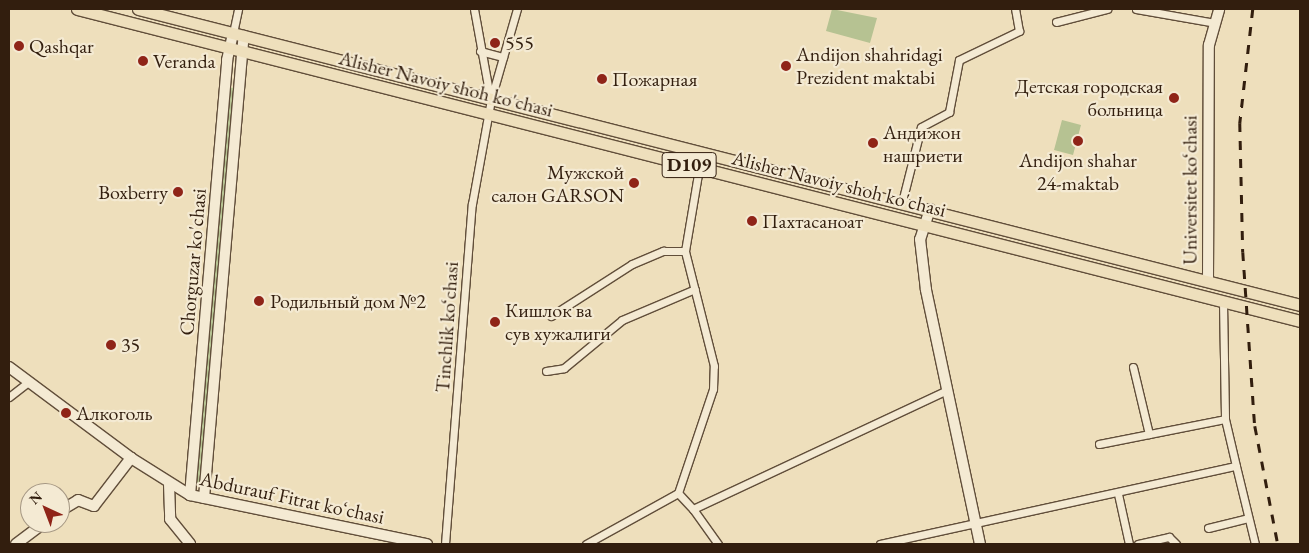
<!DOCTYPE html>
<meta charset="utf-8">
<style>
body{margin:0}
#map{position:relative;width:1309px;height:553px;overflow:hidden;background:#eedfbc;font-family:"EB Garamond",serif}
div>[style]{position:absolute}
.green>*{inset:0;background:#b6c292}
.roads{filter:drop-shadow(1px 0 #614e3a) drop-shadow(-1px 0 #614e3a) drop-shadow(0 1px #614e3a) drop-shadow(0 -1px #614e3a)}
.street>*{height:7px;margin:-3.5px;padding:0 3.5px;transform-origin:3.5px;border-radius:3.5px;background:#f4ead3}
.secondary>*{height:10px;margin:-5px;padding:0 5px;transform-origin:5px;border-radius:5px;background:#f4ead3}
.primary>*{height:11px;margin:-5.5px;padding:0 5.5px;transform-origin:5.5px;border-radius:5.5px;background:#eedfbc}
.rail>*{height:2.5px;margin-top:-1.25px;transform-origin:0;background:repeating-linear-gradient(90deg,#321e0e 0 9px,transparent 0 18px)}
.dots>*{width:14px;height:14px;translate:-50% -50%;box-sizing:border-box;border:2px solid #f4ead3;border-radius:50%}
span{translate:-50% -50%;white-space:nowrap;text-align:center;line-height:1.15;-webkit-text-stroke:4.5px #f4ead3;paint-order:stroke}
.shield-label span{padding:1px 4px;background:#f4ead3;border:1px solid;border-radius:4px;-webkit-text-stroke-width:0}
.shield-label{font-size:19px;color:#321e0e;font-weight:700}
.poi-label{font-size:20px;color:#321e0e}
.left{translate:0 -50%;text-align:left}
.right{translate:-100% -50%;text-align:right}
.street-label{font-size:20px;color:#321e0e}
.frame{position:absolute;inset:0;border:10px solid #321e0e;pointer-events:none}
.north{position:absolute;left:20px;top:483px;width:50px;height:50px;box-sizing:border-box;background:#f4ead3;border:1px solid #a69884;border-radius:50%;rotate:317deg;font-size:14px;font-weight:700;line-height:20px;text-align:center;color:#321e0e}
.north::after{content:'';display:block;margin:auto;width:18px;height:22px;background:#8f2418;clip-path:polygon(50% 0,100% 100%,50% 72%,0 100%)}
</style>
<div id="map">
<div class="green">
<i style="clip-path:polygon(832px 9px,877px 18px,870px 43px,826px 31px)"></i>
<i style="clip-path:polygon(228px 87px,234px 88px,202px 485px,194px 482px)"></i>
<i style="clip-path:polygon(1062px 120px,1081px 125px,1073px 155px,1054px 150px)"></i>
</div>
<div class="roads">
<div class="street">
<i style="left:474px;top:9px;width:89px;rotate:79.7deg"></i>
<i style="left:1136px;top:9px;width:80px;rotate:10deg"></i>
<i style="left:1056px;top:22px;width:53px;rotate:-14.3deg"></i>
<i style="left:233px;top:33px;width:25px;rotate:-78deg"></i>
<i style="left:480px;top:51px;width:24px;rotate:15deg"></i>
<i style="left:902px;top:202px;width:77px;rotate:-75.8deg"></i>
<i style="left:921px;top:127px;width:32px;rotate:-28deg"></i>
<i style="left:949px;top:112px;width:53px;rotate:-79.1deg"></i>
<i style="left:959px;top:60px;width:67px;rotate:-25.8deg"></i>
<i style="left:1019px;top:31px;width:22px;rotate:-100deg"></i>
<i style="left:1223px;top:302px;width:117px;rotate:89deg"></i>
<i style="left:1225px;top:419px;width:48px;rotate:76.8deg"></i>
<i style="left:551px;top:316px;width:96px;rotate:-32.7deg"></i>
<i style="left:632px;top:264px;width:34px;rotate:-23deg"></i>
<i style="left:663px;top:251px;width:22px"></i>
<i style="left:1133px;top:367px;width:69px;rotate:76.6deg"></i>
<i style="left:546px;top:371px;width:18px;rotate:-9deg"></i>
<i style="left:564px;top:368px;width:75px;rotate:-39.6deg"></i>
<i style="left:622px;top:320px;width:79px;rotate:-23deg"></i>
<i style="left:9px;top:397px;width:24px;rotate:-38deg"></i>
<i style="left:1099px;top:444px;width:128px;rotate:-11.2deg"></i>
<i style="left:678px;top:493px;width:22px;rotate:47deg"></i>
<i style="left:693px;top:509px;width:278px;rotate:-25.1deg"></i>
<i style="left:1118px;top:494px;width:51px;rotate:77.6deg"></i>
<i style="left:693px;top:509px;width:43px;rotate:54.5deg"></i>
<i style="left:1208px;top:528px;width:41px;rotate:-14deg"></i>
<i style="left:445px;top:544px;width:341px;rotate:-85.5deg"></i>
<i style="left:472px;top:204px;width:107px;rotate:-79.7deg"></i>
<i style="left:491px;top:99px;width:94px;rotate:-73.9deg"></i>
<i style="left:586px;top:544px;width:105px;rotate:-29deg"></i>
<i style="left:678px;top:493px;width:110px;rotate:-71.4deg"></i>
<i style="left:713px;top:389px;width:23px;rotate:-88deg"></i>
<i style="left:714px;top:366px;width:119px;rotate:-104.2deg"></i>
<i style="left:685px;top:251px;width:84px;rotate:-80.4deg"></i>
<i style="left:880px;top:544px;width:364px;rotate:-12.4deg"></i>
<i style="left:1236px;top:466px;width:80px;rotate:76.3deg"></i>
<i style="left:1138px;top:544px;width:32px;rotate:-13deg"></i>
<i style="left:1169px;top:537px;width:10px;rotate:45deg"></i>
</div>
<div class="secondary">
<i style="left:930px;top:209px;width:32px;rotate:108deg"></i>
<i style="left:920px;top:239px;width:51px;rotate:83.3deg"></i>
<i style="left:926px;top:290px;width:260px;rotate:78deg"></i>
<i style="left:1208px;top:281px;width:236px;rotate:-89.8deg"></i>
<i style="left:1209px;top:45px;width:37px;rotate:-74deg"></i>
<i style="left:9px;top:367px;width:152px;rotate:36.7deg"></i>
<i style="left:131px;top:458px;width:70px;rotate:32.1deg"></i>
<i style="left:190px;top:495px;width:242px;rotate:11.7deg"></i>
<i style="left:169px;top:484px;width:35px;rotate:88deg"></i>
<i style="left:170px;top:519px;width:32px;rotate:51deg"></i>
<i style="left:190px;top:495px;width:437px;rotate:-85.1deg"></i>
<i style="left:227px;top:60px;width:28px;rotate:-77deg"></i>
<i style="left:204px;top:498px;width:464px;rotate:-85.1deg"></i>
<i style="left:60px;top:511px;width:21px;rotate:-31deg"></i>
<i style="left:78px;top:500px;width:17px;rotate:21deg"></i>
<i style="left:94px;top:506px;width:61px;rotate:-52.4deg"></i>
<i style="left:16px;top:544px;width:35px;rotate:-37deg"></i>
</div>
<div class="primary">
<i style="left:77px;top:9px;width:1262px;rotate:14.31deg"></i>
<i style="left:138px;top:9px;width:1199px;rotate:14.29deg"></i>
</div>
</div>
<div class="rail">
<i style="left:1253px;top:9px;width:115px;rotate:96.5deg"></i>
<i style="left:1240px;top:123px;width:129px;rotate:88.7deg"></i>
<i style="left:1243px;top:252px;width:174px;rotate:86.1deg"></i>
<i style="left:1255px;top:426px;width:120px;rotate:79deg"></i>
</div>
<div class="dots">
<i style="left:495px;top:43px;background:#8f2418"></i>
<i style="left:19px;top:46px;background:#8f2418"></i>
<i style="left:143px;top:61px;background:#8f2418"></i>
<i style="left:786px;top:66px;background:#8f2418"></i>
<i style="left:602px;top:79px;background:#8f2418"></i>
<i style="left:1174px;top:98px;background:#8f2418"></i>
<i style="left:1078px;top:141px;background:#8f2418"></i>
<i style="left:873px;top:143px;background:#8f2418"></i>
<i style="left:634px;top:183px;background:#8f2418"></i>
<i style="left:178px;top:192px;background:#8f2418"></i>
<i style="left:752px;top:221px;background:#8f2418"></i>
<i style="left:259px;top:301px;background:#8f2418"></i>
<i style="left:495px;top:322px;background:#8f2418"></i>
<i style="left:111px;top:345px;background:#8f2418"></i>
<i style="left:66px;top:413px;background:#8f2418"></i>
</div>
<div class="shield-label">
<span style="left:689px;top:165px">D109</span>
</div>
<div class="poi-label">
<span class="left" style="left:505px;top:43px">555</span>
<span class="left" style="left:29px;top:46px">Qashqar</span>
<span class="left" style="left:796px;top:66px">Andijon shahridagi<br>Prezident maktabi</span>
<span class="left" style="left:153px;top:61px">Veranda</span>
<span class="left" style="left:612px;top:79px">Пожарная</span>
<span class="right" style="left:1163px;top:98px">Детская городская<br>больница</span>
<span class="left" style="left:883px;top:144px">Андижон<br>нашриети</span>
<span style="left:1078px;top:172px">Andijon shahar<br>24-maktab</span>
<span class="right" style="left:624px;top:184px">Мужской<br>салон GARSON</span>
<span class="right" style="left:168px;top:192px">Boxberry</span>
<span class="left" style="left:762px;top:221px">Пахтасаноат</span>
<span class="left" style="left:270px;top:301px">Родильный дом №2</span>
<span class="left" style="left:505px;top:322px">Кишлок ва<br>сув хужалиги</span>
<span class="left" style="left:121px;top:345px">35</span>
<span class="left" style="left:76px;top:413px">Алкоголь</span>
</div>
<div class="street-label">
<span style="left:446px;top:84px;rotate:14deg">Alisher Navoiy shoh ko'chasi</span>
<span style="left:839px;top:184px;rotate:14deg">Alisher Navoiy shoh ko'chasi</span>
<span style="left:1190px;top:190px;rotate:-90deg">Universitet kо‘chasi</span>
<span style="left:193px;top:262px;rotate:-85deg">Chorguzar ko'chasi</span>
<span style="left:447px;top:327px;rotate:-86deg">Tinchlik kо‘chasi</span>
<span style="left:292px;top:498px;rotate:12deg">Abdurauf Fitrat koʻchasi</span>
</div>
<div class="frame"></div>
<div class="north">N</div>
</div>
